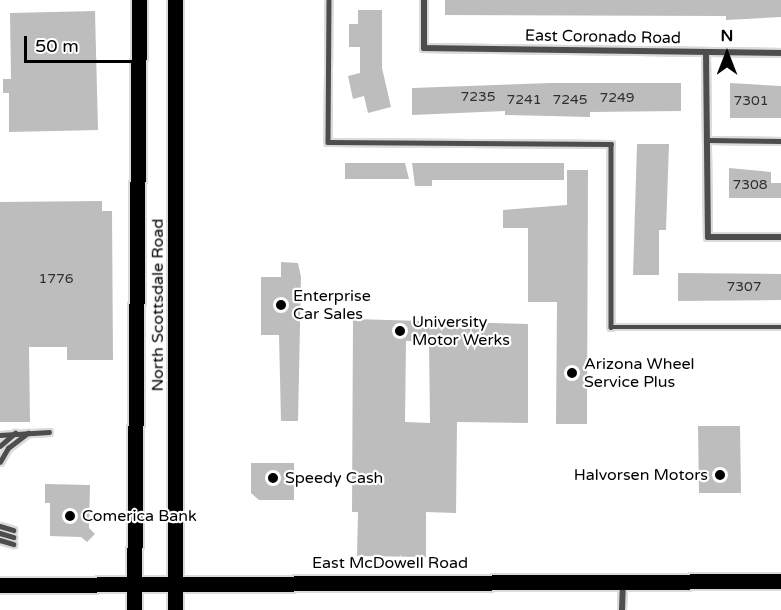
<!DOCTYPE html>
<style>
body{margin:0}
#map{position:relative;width:781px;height:610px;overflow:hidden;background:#fff;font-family:"Varela Round",sans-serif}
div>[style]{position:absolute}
.building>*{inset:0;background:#bdbdbd}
.roads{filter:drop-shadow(2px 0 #dbdbdb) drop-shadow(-2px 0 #dbdbdb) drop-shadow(0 2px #dbdbdb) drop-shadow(0 -2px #dbdbdb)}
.service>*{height:4.5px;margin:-2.25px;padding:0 2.25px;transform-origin:2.25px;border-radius:2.25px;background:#4d4d4d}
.minor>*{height:6px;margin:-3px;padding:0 3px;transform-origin:3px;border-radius:3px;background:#4d4d4d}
.primary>*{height:15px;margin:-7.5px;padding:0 7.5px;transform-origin:7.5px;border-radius:7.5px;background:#000}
.dots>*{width:16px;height:16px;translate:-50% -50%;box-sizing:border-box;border:3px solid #fff;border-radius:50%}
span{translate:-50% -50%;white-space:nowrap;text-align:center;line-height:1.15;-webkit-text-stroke:4.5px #fff;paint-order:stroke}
.number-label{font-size:14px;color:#2f2f2f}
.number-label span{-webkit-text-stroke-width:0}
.street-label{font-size:16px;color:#000}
.poi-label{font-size:16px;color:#000}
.left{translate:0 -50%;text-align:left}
.right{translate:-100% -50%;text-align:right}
.north{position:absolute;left:697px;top:24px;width:60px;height:60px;-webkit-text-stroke:4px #fff;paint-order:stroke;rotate:0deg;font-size:16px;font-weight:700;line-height:24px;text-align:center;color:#000}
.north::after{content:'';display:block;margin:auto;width:21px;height:27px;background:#000;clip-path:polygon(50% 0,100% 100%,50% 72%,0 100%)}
.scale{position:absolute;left:24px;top:36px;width:112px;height:27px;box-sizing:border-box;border:3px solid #000;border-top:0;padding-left:8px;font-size:18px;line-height:21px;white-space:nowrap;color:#000;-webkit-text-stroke:4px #fff;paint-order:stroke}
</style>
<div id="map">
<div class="building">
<i style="clip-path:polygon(445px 0,781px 0,781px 17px,726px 20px,726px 16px,445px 15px)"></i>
<i style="clip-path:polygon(358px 10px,382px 10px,382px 68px,391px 107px,368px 113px,364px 96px,353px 99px,348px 76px,360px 73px,360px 47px,349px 47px,349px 24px,358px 24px)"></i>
<i style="clip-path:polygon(95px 11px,98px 130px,9px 132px,9px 93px,3px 93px,3px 79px,11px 79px,10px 13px)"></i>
<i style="clip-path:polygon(551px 83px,681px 83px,681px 111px,590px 112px,590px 117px,505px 115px,505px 111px,412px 115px,412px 88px)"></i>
<i style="clip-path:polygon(730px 83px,781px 86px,781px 118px,730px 118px)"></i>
<i style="clip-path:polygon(637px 144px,669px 144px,666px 230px,659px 230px,659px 275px,633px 275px)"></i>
<i style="clip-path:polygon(345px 163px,405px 163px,409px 179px,345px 179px)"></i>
<i style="clip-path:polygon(412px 163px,564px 163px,564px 180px,432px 180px,432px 186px,415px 186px)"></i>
<i style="clip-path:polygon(729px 168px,771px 172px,771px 183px,781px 183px,781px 198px,729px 198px)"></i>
<i style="clip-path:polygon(567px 170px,588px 170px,587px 424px,556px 424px,557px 302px,528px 302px,528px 228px,503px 228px,503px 210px,567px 205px)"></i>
<i style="clip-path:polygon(102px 201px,102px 211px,112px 211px,113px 360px,67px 360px,67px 347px,29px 347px,30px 422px,0 422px,0 202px)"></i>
<i style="clip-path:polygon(281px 262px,298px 263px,301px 277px,298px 421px,281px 421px,279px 335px,261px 335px,261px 277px,281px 277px)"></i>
<i style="clip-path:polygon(678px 273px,781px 274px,781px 300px,678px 301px)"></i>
<i style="clip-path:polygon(evenodd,353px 319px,528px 324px,528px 423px,457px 422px,456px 513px,426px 512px,426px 557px,357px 556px,358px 512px,352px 512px,353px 319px,406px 341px,429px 341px,430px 423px,405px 422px,406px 341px)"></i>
<i style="clip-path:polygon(698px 426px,740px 426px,741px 493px,699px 493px)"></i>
<i style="clip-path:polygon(251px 463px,294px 463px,294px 500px,259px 500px,251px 493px)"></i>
<i style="clip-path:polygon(45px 484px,90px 485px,89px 528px,95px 534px,87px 542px,81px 537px,50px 536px,50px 503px,45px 503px)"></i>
</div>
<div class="roads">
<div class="service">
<i style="left:329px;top:0;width:142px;rotate:90.4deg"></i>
<i style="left:328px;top:142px;width:283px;rotate:0.4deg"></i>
<i style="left:611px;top:144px;width:183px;rotate:90deg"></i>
<i style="left:611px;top:327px;width:170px"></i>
<i style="left:707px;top:140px;width:74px;rotate:0.8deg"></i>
<i style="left:0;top:435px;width:49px;rotate:-3.5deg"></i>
<i style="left:0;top:446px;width:20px;rotate:-41deg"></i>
<i style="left:0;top:462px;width:16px;rotate:-60deg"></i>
<i style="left:8px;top:448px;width:25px;rotate:-37deg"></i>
<i style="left:0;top:526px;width:14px;rotate:17deg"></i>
<i style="left:0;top:533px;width:14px;rotate:17deg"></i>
<i style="left:0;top:540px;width:14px;rotate:17deg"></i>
</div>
<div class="minor">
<i style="left:424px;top:0;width:48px;rotate:90deg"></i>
<i style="left:424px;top:48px;width:357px;rotate:0.8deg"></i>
<i style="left:706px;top:52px;width:185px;rotate:89.4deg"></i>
<i style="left:708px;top:237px;width:73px"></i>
<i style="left:622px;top:610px;width:28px;rotate:-88deg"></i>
</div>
<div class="primary">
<i style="left:0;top:585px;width:781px;rotate:-0.29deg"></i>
<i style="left:134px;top:610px;width:610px;rotate:-89.53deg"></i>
<i style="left:175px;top:610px;width:610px;rotate:-90deg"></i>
</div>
</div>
<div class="dots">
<i style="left:281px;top:305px;background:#000"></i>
<i style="left:400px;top:331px;background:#000"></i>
<i style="left:572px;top:373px;background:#000"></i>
<i style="left:720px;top:475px;background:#000"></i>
<i style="left:273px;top:478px;background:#000"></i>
<i style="left:70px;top:516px;background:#000"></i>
</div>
<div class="number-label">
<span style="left:478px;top:97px">7235</span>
<span style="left:617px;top:98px">7249</span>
<span style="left:524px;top:100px">7241</span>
<span style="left:570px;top:100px">7245</span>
<span style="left:751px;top:101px">7301</span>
<span style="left:750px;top:185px">7308</span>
<span style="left:56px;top:279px">1776</span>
<span style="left:744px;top:287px">7307</span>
</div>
<div class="street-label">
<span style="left:603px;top:37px;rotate:1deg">East Coronado Road</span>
<span style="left:158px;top:305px;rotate:-90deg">North Scottsdale Road</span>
<span style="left:390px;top:563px">East McDowell Road</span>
</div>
<div class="poi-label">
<span class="left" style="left:293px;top:305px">Enterprise<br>Car Sales</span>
<span class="left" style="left:412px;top:331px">University<br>Motor Werks</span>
<span class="left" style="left:584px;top:373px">Arizona Wheel<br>Service Plus</span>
<span class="right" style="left:708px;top:475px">Halvorsen Motors</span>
<span class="left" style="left:285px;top:478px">Speedy Cash</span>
<span class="left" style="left:82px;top:516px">Comerica Bank</span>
</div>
<div class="north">N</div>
<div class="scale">50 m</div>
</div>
